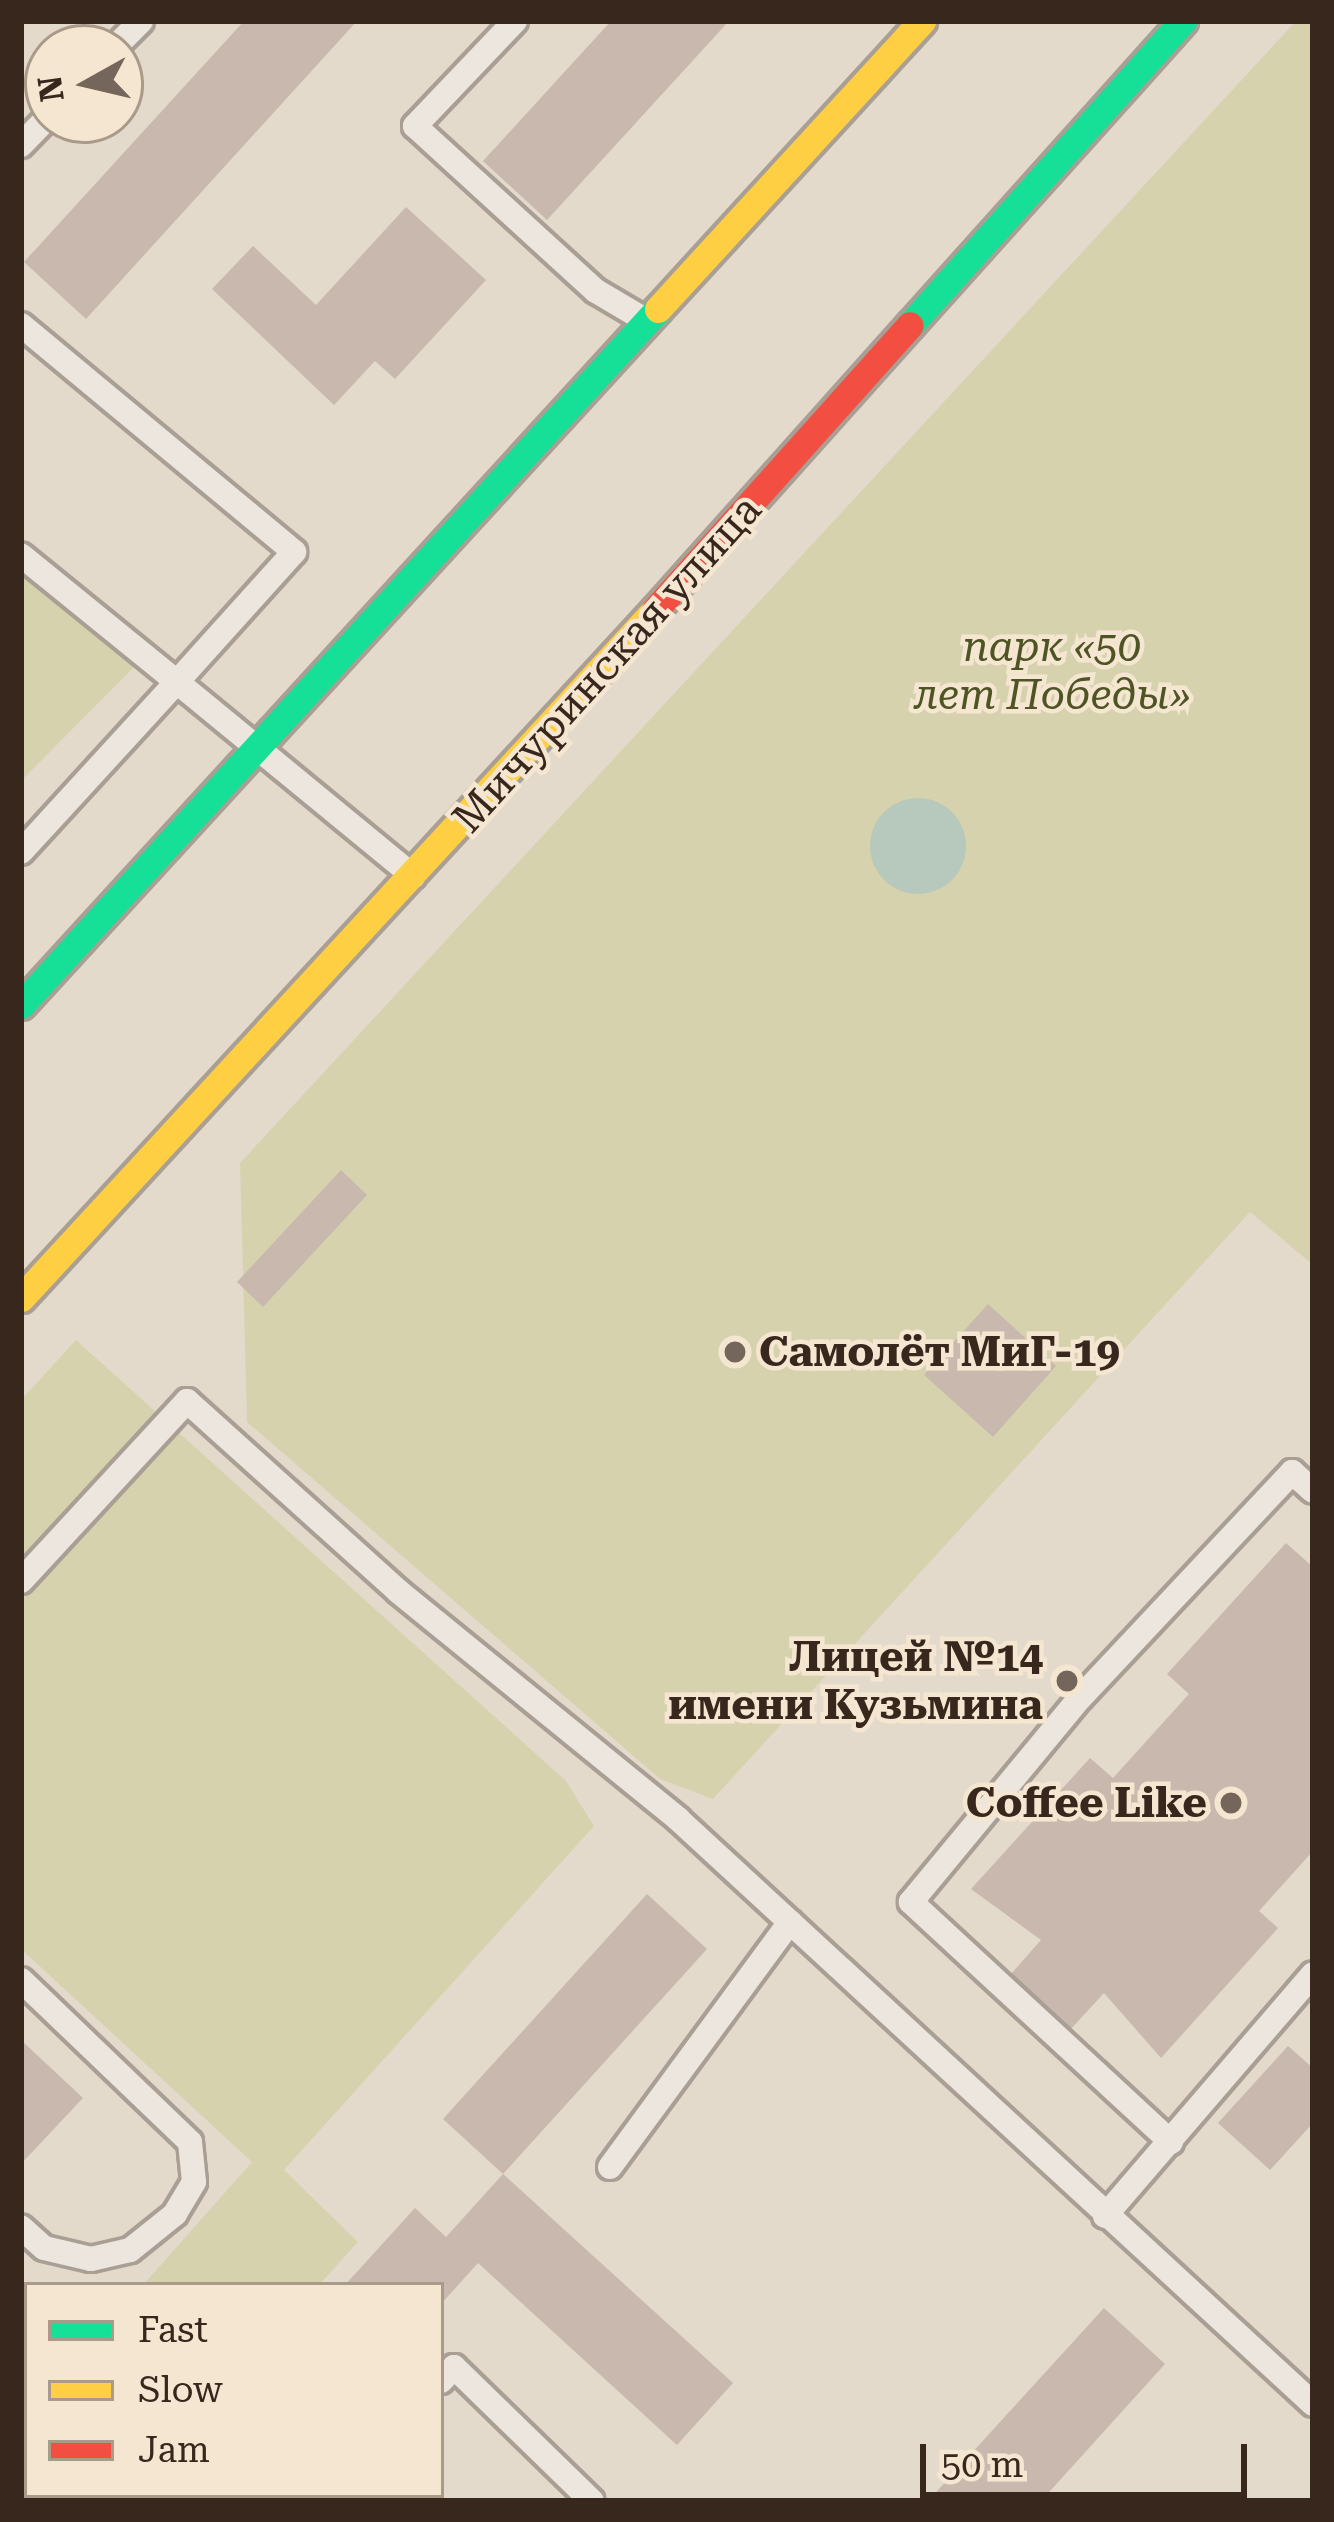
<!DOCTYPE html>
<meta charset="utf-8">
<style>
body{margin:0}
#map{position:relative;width:1334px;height:2522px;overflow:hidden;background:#e4dacc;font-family:"Roboto Serif",serif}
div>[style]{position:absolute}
.green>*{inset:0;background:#d7d2ae}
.water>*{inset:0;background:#b7c8bc}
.round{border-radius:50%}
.building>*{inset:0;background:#c8b8ad}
.roads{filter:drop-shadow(3px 0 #a99f95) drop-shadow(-3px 0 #a99f95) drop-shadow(0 3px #a99f95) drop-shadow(0 -3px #a99f95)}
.lane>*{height:24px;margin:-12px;padding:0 12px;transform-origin:12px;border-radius:12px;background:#ece6de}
.fast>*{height:27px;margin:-13.5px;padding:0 13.5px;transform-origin:13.5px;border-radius:13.5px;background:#16e098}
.slow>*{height:27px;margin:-13.5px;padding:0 13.5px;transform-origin:13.5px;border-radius:13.5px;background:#ffcf43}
.jam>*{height:27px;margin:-13.5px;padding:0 13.5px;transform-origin:13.5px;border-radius:13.5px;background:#f24e42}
.dots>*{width:33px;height:33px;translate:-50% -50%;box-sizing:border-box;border:6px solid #f5e6d1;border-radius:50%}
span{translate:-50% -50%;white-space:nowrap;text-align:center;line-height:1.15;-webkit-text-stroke:9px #f5e6d1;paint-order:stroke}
.park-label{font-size:42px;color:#4e5424;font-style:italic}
.street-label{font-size:42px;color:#37271d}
.poi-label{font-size:42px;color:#37271d;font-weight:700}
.left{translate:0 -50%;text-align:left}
.right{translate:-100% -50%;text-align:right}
.frame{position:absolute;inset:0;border:24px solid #37271d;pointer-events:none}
.legend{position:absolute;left:24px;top:2282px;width:420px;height:216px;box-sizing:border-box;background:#f5e6d1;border:3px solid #a99a89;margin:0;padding:15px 21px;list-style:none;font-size:36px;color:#37271d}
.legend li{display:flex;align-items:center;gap:24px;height:60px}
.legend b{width:60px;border:3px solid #a99a89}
.north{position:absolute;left:24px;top:24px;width:120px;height:120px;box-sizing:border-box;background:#f5e6d1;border:3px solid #a99a89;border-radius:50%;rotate:262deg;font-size:33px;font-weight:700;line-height:48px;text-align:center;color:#37271d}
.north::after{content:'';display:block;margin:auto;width:42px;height:54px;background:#74665a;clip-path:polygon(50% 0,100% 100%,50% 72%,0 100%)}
.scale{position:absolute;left:920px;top:2444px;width:327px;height:54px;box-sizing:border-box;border:6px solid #37271d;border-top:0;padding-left:15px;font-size:36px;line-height:42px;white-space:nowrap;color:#37271d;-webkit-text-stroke:9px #f5e6d1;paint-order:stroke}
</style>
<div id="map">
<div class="green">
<i style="clip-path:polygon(1296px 21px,1313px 21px,1313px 1265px,1250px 1212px,713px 1799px,660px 1779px,247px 1422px,240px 1163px)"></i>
<i style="clip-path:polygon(21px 564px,140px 661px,21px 781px)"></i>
<i style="clip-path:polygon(76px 1340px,566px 1781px,594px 1826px,284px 2170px,358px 2242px,319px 2285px,143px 2285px,252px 2162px,21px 1949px,21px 1400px)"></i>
</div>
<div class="water">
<i class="round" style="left:870px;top:798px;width:96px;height:96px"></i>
</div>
<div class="building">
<i style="clip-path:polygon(244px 21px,357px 21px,86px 319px,24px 262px)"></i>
<i style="clip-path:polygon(611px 21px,729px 21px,547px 220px,483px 161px)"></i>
<i style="clip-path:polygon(406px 207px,486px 280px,395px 379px,375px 361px,334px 405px,212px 289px,253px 246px,316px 305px)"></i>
<i style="clip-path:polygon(341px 1170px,367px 1195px,263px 1307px,237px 1282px)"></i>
<i style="clip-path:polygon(988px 1304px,1056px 1366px,993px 1437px,924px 1375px)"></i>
<i style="clip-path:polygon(1286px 1543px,1313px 1567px,1313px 1851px,1259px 1911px,1278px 1928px,1161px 2058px,1104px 1993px,1069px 2031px,1009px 1976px,1041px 1940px,971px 1889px,1090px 1758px,1113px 1778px,1189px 1694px,1167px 1674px)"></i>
<i style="clip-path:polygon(647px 1894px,707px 1949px,503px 2174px,733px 2383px,677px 2445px,478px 2263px,441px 2304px,441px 2285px,345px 2285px,415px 2208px,446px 2237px,503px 2174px,443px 2119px)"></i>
<i style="clip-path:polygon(21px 2040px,83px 2098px,21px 2164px)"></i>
<i style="clip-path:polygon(1288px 2046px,1313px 2068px,1313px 2123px,1270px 2170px,1218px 2123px)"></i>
<i style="clip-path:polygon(1104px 2308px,1165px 2364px,1041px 2501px,928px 2501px)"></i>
</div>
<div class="roads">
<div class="lane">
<i style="left:515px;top:21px;width:145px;rotate:133.6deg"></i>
<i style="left:415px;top:126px;width:245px;rotate:42.4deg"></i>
<i style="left:596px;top:291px;width:57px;rotate:30.6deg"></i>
<i style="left:114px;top:48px;width:38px;rotate:-45deg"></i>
<i style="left:21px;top:145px;width:39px;rotate:-46deg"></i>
<i style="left:21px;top:325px;width:355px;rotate:39.7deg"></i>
<i style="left:294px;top:552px;width:175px;rotate:132deg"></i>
<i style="left:177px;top:682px;width:201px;rotate:-140.9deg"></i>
<i style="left:21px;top:852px;width:231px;rotate:-47.5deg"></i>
<i style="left:177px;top:682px;width:306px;rotate:39.4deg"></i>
<i style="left:21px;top:1581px;width:245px;rotate:-47.3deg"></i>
<i style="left:187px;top:1401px;width:285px;rotate:42deg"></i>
<i style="left:399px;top:1592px;width:360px;rotate:39.1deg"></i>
<i style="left:678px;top:1819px;width:863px;rotate:42.65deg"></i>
<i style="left:21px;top:1980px;width:234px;rotate:43.8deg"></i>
<i style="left:190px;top:2142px;width:40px;rotate:84.3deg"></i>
<i style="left:194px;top:2182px;width:37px;rotate:121deg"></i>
<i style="left:175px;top:2214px;width:58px;rotate:141.3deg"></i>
<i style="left:130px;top:2250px;width:40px;rotate:167deg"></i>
<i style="left:91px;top:2259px;width:48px;rotate:-166.8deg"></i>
<i style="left:44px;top:2248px;width:31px;rotate:-138deg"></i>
<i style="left:1171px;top:2142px;width:354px;rotate:-137.3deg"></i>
<i style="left:911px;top:1902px;width:265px;rotate:-50.4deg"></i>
<i style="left:1080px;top:1698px;width:310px;rotate:-46.8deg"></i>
<i style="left:1292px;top:1472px;width:28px;rotate:42deg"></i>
<i style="left:610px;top:2167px;width:304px;rotate:-53.7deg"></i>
<i style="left:1105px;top:2216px;width:319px;rotate:-49.3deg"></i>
<i style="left:21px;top:2334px;width:8px;rotate:45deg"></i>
<i style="left:441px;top:2381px;width:19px;rotate:-47deg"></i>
<i style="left:454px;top:2367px;width:192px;rotate:44.2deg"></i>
<i style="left:195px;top:2495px;width:8px;rotate:45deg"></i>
<i style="left:333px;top:2501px;width:8px;rotate:-50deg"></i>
</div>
<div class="fast">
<i style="left:910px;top:325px;width:409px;rotate:-48.1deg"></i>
<i style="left:21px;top:1005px;width:943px;rotate:-47.53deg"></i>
</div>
<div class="slow">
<i style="left:658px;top:309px;width:391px;rotate:-47.5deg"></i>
<i style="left:21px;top:1298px;width:936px;rotate:-47.34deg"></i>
</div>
<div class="jam">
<i style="left:655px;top:610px;width:382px;rotate:-48.2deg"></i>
</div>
</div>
<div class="dots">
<i style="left:735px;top:1352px;background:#74665a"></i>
<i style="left:1067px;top:1681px;background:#74665a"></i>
<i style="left:1231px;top:1803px;background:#74665a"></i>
</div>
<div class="park-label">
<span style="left:1052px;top:671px">парк «50<br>лет Победы»</span>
</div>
<div class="street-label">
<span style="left:607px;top:664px;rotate:-48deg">Мичуринская улица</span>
</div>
<div class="poi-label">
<span class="left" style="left:759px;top:1352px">Самолёт МиГ-19</span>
<span class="right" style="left:1043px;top:1681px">Лицей №14<br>имени Кузьмина</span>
<span class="right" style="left:1207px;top:1803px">Coffee Like</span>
</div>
<div class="frame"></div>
<ul class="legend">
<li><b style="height:15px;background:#16e098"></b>Fast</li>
<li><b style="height:15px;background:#ffcf43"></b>Slow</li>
<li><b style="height:15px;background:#f24e42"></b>Jam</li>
</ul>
<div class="north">N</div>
<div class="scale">50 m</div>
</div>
